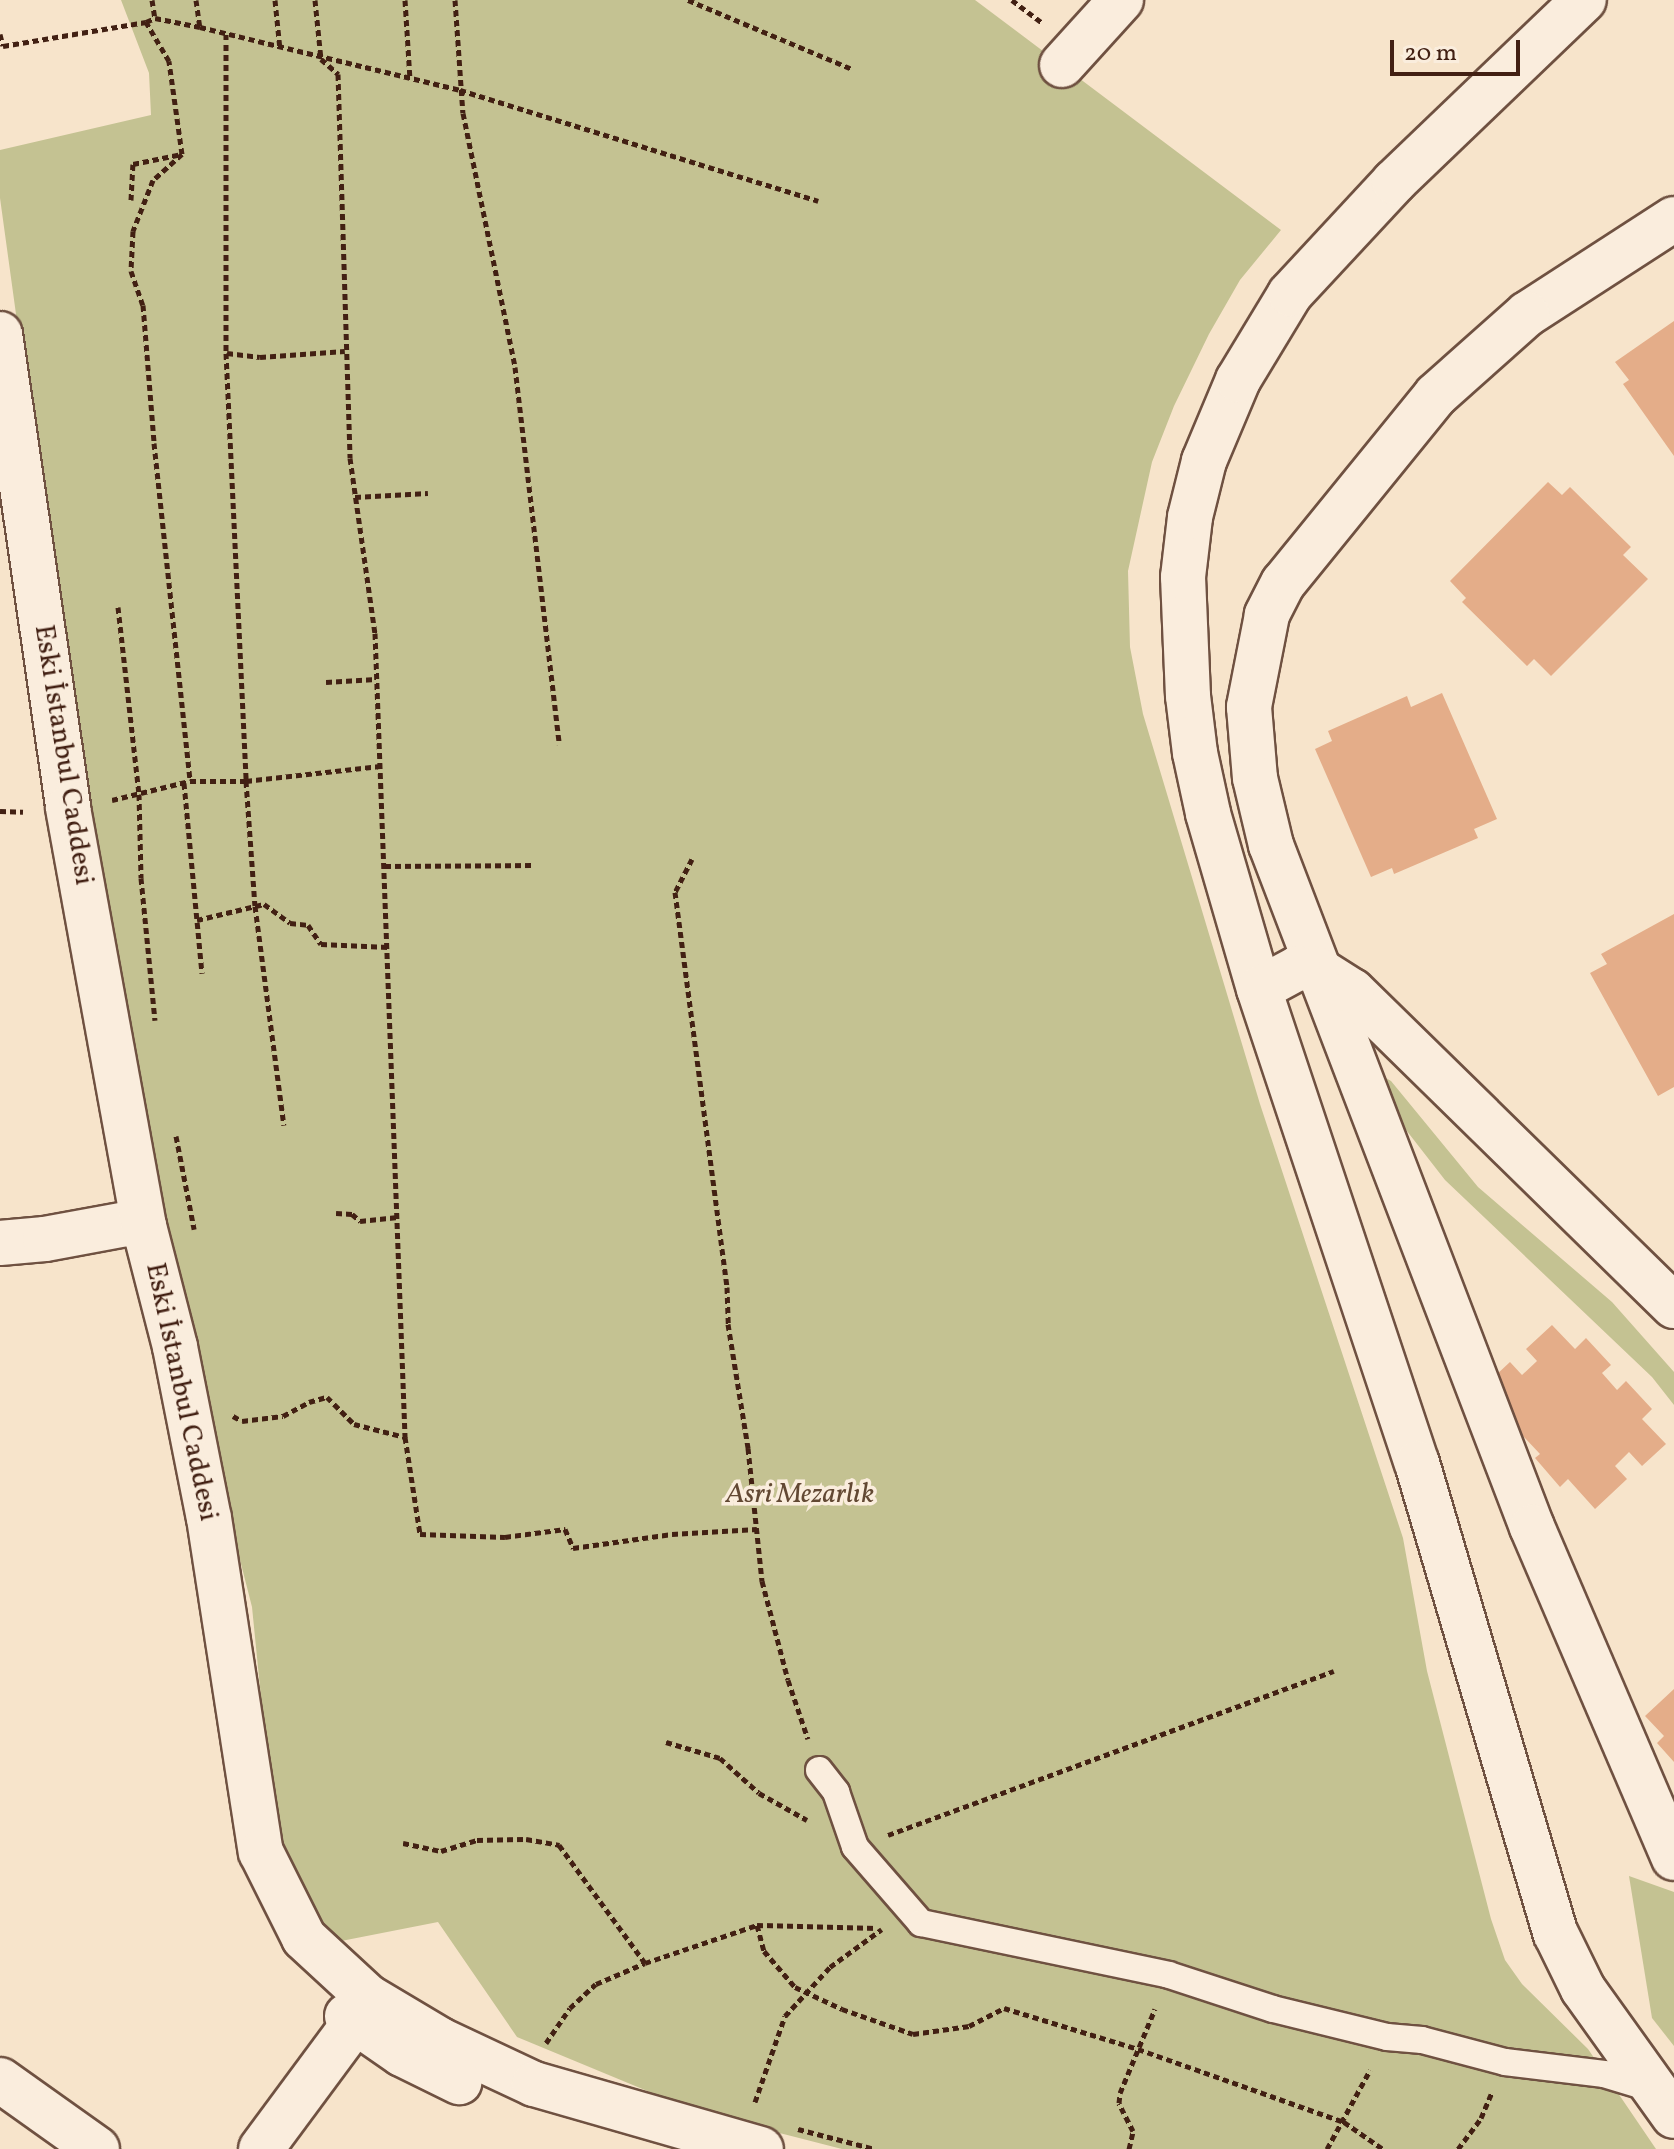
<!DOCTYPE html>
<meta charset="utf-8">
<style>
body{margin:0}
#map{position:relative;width:1674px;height:2149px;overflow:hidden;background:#f7e4cb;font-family:Vollkorn,serif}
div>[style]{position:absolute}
.green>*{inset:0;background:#c4c292}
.building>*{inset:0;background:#e4ad89}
.path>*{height:5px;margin-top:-2.5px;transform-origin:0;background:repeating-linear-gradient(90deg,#422013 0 6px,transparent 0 10px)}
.roads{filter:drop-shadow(2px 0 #6f5141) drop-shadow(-2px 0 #6f5141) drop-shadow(0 2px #6f5141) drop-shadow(0 -2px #6f5141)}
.lane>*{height:26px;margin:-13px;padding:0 13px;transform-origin:13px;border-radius:13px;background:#faeddd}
.street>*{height:44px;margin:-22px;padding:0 22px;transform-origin:22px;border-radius:22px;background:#faeddd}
.secondary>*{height:44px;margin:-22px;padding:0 22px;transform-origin:22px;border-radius:22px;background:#faeddd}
span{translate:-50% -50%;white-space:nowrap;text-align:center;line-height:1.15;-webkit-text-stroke:7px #faeddd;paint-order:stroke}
.street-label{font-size:28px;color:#422013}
.park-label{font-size:28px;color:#624833;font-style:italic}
.scale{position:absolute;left:1390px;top:40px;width:130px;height:36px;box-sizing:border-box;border:4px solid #422013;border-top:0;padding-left:10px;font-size:24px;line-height:28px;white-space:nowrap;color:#422013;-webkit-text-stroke:6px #faeddd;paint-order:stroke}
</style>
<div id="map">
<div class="green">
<i style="clip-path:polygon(121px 0,975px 0,1281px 230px,1240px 280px,1209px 334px,1174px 406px,1152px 462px,1128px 571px,1130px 647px,1143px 714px,1260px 1104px,1403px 1538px,1427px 1671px,1491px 1919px,1505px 1960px,1522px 1984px,1588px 2049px,1656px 2149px,842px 2149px,698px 2112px,517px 2037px,438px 1922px,331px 1943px,276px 1848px,252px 1607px,184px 1340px,77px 757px,0 198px,0 150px,151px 115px,149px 73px)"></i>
<i style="clip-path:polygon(1379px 1074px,1391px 1081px,1478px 1187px,1612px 1302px,1674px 1372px,1674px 1405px,1652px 1377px,1445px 1180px,1389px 1108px)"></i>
<i style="clip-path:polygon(1629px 1876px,1674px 1892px,1674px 2046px,1652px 2018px)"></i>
</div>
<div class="building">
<i style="clip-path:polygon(1674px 321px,1674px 456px,1623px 384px,1629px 380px,1615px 362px)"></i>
<i style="clip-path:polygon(1548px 482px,1562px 495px,1570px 487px,1631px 547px,1623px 555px,1648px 579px,1551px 676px,1534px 659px,1527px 666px,1462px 602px,1466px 598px,1450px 581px)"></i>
<i style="clip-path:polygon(1442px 693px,1497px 819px,1474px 829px,1478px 838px,1394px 874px,1392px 868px,1371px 877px,1315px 749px,1332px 741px,1328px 731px,1407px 696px,1411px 707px)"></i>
<i style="clip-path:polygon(1674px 914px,1674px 1087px,1658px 1096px,1590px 973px,1607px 964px,1601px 954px)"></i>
<i style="clip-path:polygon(1552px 1325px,1575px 1349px,1586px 1338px,1611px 1365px,1602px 1373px,1617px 1390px,1626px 1381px,1652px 1409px,1642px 1419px,1666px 1444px,1642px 1466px,1629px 1452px,1615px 1466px,1627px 1479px,1595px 1509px,1568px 1479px,1560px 1487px,1535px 1458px,1540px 1454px,1523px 1436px,1516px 1442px,1481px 1389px,1510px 1362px,1522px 1375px,1537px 1361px,1526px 1349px)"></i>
<i style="clip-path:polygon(1674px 1689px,1674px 1762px,1657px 1743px,1664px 1736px,1645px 1716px)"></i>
</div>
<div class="path">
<i style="left:152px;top:0;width:18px;rotate:81deg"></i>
<i style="left:196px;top:0;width:27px;rotate:82deg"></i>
<i style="left:275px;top:0;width:49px;rotate:84.2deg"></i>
<i style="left:315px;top:0;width:59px;rotate:84.2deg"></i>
<i style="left:321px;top:59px;width:23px;rotate:41deg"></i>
<i style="left:338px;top:74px;width:384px;rotate:88.2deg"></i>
<i style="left:350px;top:458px;width:177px;rotate:81.9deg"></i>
<i style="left:375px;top:633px;width:805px;rotate:87.86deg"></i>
<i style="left:405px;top:1437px;width:98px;rotate:81.2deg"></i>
<i style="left:420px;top:1534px;width:85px;rotate:2deg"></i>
<i style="left:505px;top:1537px;width:61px;rotate:-7.6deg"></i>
<i style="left:565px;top:1529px;width:21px;rotate:67deg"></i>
<i style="left:573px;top:1548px;width:100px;rotate:-8deg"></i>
<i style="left:672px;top:1534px;width:85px;rotate:-3.4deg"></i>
<i style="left:405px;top:0;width:79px;rotate:86.4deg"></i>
<i style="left:455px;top:0;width:113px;rotate:86deg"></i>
<i style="left:463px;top:113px;width:259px;rotate:78.4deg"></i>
<i style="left:515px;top:367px;width:380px;rotate:83.3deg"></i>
<i style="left:688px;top:0;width:178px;rotate:22.8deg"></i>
<i style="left:1012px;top:0;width:39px;rotate:37deg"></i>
<i style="left:0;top:34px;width:12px;rotate:76deg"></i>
<i style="left:3px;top:46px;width:145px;rotate:-9.5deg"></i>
<i style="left:146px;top:22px;width:10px;rotate:-24deg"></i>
<i style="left:155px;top:18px;width:46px;rotate:11.3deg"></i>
<i style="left:200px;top:27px;width:268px;rotate:13.6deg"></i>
<i style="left:460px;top:90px;width:375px;rotate:17.2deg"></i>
<i style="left:226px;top:34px;width:319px;rotate:90deg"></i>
<i style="left:226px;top:353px;width:428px;rotate:87.3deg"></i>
<i style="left:246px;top:781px;width:125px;rotate:85.9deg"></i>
<i style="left:255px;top:906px;width:221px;rotate:82.5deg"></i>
<i style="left:182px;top:154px;width:39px;rotate:138deg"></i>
<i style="left:153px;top:180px;width:55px;rotate:111.4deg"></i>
<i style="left:133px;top:231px;width:40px;rotate:92.9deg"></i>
<i style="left:131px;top:271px;width:36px;rotate:71deg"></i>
<i style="left:143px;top:305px;width:138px;rotate:85.4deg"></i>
<i style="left:154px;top:443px;width:340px;rotate:83.9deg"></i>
<i style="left:131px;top:200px;width:36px;rotate:-87deg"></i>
<i style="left:133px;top:164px;width:50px;rotate:-11.5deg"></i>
<i style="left:182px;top:154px;width:94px;rotate:-98deg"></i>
<i style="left:169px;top:61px;width:45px;rotate:-120.5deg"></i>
<i style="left:227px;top:353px;width:33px;rotate:7deg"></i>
<i style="left:260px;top:357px;width:85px;rotate:-4deg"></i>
<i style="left:355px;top:497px;width:73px;rotate:-3.1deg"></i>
<i style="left:118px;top:607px;width:188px;rotate:83.6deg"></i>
<i style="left:139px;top:794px;width:84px;rotate:88.6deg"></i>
<i style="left:141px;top:878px;width:143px;rotate:84.4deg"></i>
<i style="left:326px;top:682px;width:50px;rotate:-3.4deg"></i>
<i style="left:184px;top:783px;width:191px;rotate:84.6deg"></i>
<i style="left:112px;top:800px;width:80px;rotate:-13.7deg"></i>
<i style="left:190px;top:781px;width:56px"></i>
<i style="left:246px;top:781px;width:135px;rotate:-6.4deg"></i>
<i style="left:0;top:811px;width:23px;rotate:2deg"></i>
<i style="left:692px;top:859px;width:37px;rotate:117deg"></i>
<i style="left:675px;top:892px;width:398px;rotate:82.5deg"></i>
<i style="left:727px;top:1287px;width:37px;rotate:88deg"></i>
<i style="left:728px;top:1324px;width:126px;rotate:80.8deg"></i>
<i style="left:748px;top:1448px;width:134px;rotate:84deg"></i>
<i style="left:762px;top:1581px;width:102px;rotate:75.3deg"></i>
<i style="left:788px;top:1680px;width:62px;rotate:71.3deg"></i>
<i style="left:385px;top:866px;width:147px;rotate:-0.4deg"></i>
<i style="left:197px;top:920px;width:69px;rotate:-13.4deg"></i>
<i style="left:264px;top:904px;width:32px;rotate:36deg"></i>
<i style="left:290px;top:923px;width:18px;rotate:6deg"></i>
<i style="left:308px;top:925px;width:23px;rotate:56deg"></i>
<i style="left:321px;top:944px;width:67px;rotate:2.6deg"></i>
<i style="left:176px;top:1136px;width:95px;rotate:79deg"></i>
<i style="left:336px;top:1213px;width:16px;rotate:4deg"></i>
<i style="left:352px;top:1214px;width:11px;rotate:41deg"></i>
<i style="left:360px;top:1221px;width:38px;rotate:-6deg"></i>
<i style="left:233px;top:1416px;width:10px;rotate:29deg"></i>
<i style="left:242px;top:1421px;width:41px;rotate:-7deg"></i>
<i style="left:283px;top:1416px;width:30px;rotate:-28deg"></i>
<i style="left:309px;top:1402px;width:19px;rotate:-16deg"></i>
<i style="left:327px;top:1397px;width:38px;rotate:45deg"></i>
<i style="left:354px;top:1424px;width:53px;rotate:14.3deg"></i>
<i style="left:666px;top:1742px;width:56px;rotate:16.5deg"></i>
<i style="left:720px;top:1758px;width:52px;rotate:41.9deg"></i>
<i style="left:759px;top:1793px;width:55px;rotate:29.4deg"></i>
<i style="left:888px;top:1835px;width:475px;rotate:-20.2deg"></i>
<i style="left:403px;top:1843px;width:39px;rotate:12deg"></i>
<i style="left:441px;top:1851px;width:38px;rotate:-17deg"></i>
<i style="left:477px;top:1840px;width:49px;rotate:-1.2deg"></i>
<i style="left:526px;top:1839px;width:34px;rotate:10deg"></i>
<i style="left:559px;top:1845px;width:146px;rotate:53.9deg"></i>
<i style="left:757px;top:1925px;width:27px;rotate:75deg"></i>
<i style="left:764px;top:1951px;width:48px;rotate:49.3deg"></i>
<i style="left:795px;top:1987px;width:52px;rotate:25.1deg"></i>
<i style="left:842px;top:2009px;width:75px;rotate:19.4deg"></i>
<i style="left:913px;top:2034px;width:57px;rotate:-8.1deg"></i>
<i style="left:969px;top:2026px;width:39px;rotate:-27deg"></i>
<i style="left:1004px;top:2008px;width:140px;rotate:17deg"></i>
<i style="left:1138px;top:2049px;width:219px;rotate:19.5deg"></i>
<i style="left:1344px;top:2122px;width:47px;rotate:34.7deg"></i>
<i style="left:546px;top:2043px;width:42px;rotate:-55.6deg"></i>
<i style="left:570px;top:2008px;width:35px;rotate:-43deg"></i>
<i style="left:596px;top:1984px;width:53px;rotate:-23.2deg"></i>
<i style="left:645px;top:1963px;width:118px;rotate:-18.7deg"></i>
<i style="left:757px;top:1925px;width:120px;rotate:1.4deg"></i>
<i style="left:755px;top:2102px;width:91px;rotate:-70.8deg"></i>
<i style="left:785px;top:2016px;width:67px;rotate:-47.4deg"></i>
<i style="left:830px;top:1967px;width:64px;rotate:-36.2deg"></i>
<i style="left:798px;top:2129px;width:80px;rotate:14.6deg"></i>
<i style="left:1129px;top:2149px;width:18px;rotate:-77deg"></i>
<i style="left:1133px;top:2131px;width:31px;rotate:-117deg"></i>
<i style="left:1119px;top:2103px;width:10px;rotate:-84deg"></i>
<i style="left:1120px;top:2093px;width:91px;rotate:-67.4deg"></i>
<i style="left:1327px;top:2149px;width:90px;rotate:-61.4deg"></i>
<i style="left:1458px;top:2149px;width:39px;rotate:-53deg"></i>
<i style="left:1481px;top:2118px;width:28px;rotate:-67deg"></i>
</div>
<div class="roads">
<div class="lane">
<i style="left:819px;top:1770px;width:28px;rotate:52deg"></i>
<i style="left:836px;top:1792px;width:58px;rotate:70.9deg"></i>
<i style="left:855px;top:1847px;width:101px;rotate:49deg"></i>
<i style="left:921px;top:1923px;width:253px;rotate:11.8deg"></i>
<i style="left:1169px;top:1975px;width:109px;rotate:18.1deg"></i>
<i style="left:1273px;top:2009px;width:117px;rotate:13.8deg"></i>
<i style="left:1387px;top:2037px;width:35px;rotate:5deg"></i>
<i style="left:1422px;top:2040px;width:86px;rotate:14.8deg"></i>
<i style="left:1505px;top:2062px;width:100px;rotate:6.9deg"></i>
<i style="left:1604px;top:2074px;width:51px;rotate:17deg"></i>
</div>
<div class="street">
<i style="left:1062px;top:65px;width:88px;rotate:-47.8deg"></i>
<i style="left:1674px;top:219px;width:175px;rotate:147.1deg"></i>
<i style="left:1527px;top:314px;width:122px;rotate:138.3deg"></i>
<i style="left:1436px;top:395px;width:242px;rotate:129.1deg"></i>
<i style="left:1283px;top:583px;width:36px;rotate:117deg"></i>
<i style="left:1267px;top:615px;width:94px;rotate:101.1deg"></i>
<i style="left:1249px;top:707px;width:71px;rotate:85.2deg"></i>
<i style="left:1255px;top:778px;width:69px;rotate:76.6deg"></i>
<i style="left:1271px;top:845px;width:730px;rotate:69.06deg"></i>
<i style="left:1532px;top:1527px;width:360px;rotate:66.8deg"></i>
<i style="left:0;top:1243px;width:45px;rotate:-5.1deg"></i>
<i style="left:45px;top:1239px;width:82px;rotate:-10.5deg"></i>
<i style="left:126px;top:1224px;width:18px;rotate:6deg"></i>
<i style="left:0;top:2080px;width:119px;rotate:35.4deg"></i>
<i style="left:261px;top:2149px;width:158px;rotate:-53.5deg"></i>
</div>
<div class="secondary">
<i style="left:0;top:334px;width:479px;rotate:81.8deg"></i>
<i style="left:68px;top:808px;width:425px;rotate:79.7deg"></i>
<i style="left:144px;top:1226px;width:125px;rotate:75.6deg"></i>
<i style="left:175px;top:1347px;width:174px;rotate:78.8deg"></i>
<i style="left:209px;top:1518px;width:338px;rotate:81.2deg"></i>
<i style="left:261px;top:1852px;width:96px;rotate:63.4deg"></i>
<i style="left:304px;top:1938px;width:87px;rotate:42.7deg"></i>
<i style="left:368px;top:1997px;width:84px;rotate:30.8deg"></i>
<i style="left:440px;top:2040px;width:104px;rotate:25.1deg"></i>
<i style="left:534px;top:2084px;width:236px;rotate:16deg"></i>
<i style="left:1259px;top:989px;width:183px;rotate:-106.2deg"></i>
<i style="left:1208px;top:813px;width:61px;rotate:-102.2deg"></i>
<i style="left:1195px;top:753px;width:57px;rotate:-97deg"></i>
<i style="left:1188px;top:696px;width:119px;rotate:-92.4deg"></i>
<i style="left:1183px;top:577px;width:60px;rotate:-83.3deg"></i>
<i style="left:1190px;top:517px;width:58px;rotate:-76deg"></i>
<i style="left:1204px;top:461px;width:88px;rotate:-67.2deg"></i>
<i style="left:1238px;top:380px;width:100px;rotate:-58.8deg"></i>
<i style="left:1290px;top:294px;width:153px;rotate:-47.1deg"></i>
<i style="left:1394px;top:182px;width:263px;rotate:-43.8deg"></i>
<i style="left:1674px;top:1306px;width:450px;rotate:-135.6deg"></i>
<i style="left:1352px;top:991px;width:41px;rotate:-147.8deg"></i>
<i style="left:1317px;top:969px;width:19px;rotate:-177deg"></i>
<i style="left:1298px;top:968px;width:44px;rotate:151.7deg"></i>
<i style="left:1259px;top:989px;width:500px;rotate:71.6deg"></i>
<i style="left:1417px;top:1463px;width:491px;rotate:73.6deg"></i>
<i style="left:1556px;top:1934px;width:61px;rotate:63.9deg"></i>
<i style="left:1583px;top:1989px;width:156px;rotate:54.4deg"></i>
<i style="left:347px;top:2016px;width:67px;rotate:34.6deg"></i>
<i style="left:402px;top:2054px;width:64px;rotate:26.2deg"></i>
</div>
</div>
<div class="street-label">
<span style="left:63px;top:755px;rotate:81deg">Eski İstanbul Caddesi</span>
<span style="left:181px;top:1392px;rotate:78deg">Eski İstanbul Caddesi</span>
</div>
<div class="park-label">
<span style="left:800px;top:1495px">Asri Mezarlık</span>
</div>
<div class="scale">20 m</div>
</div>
